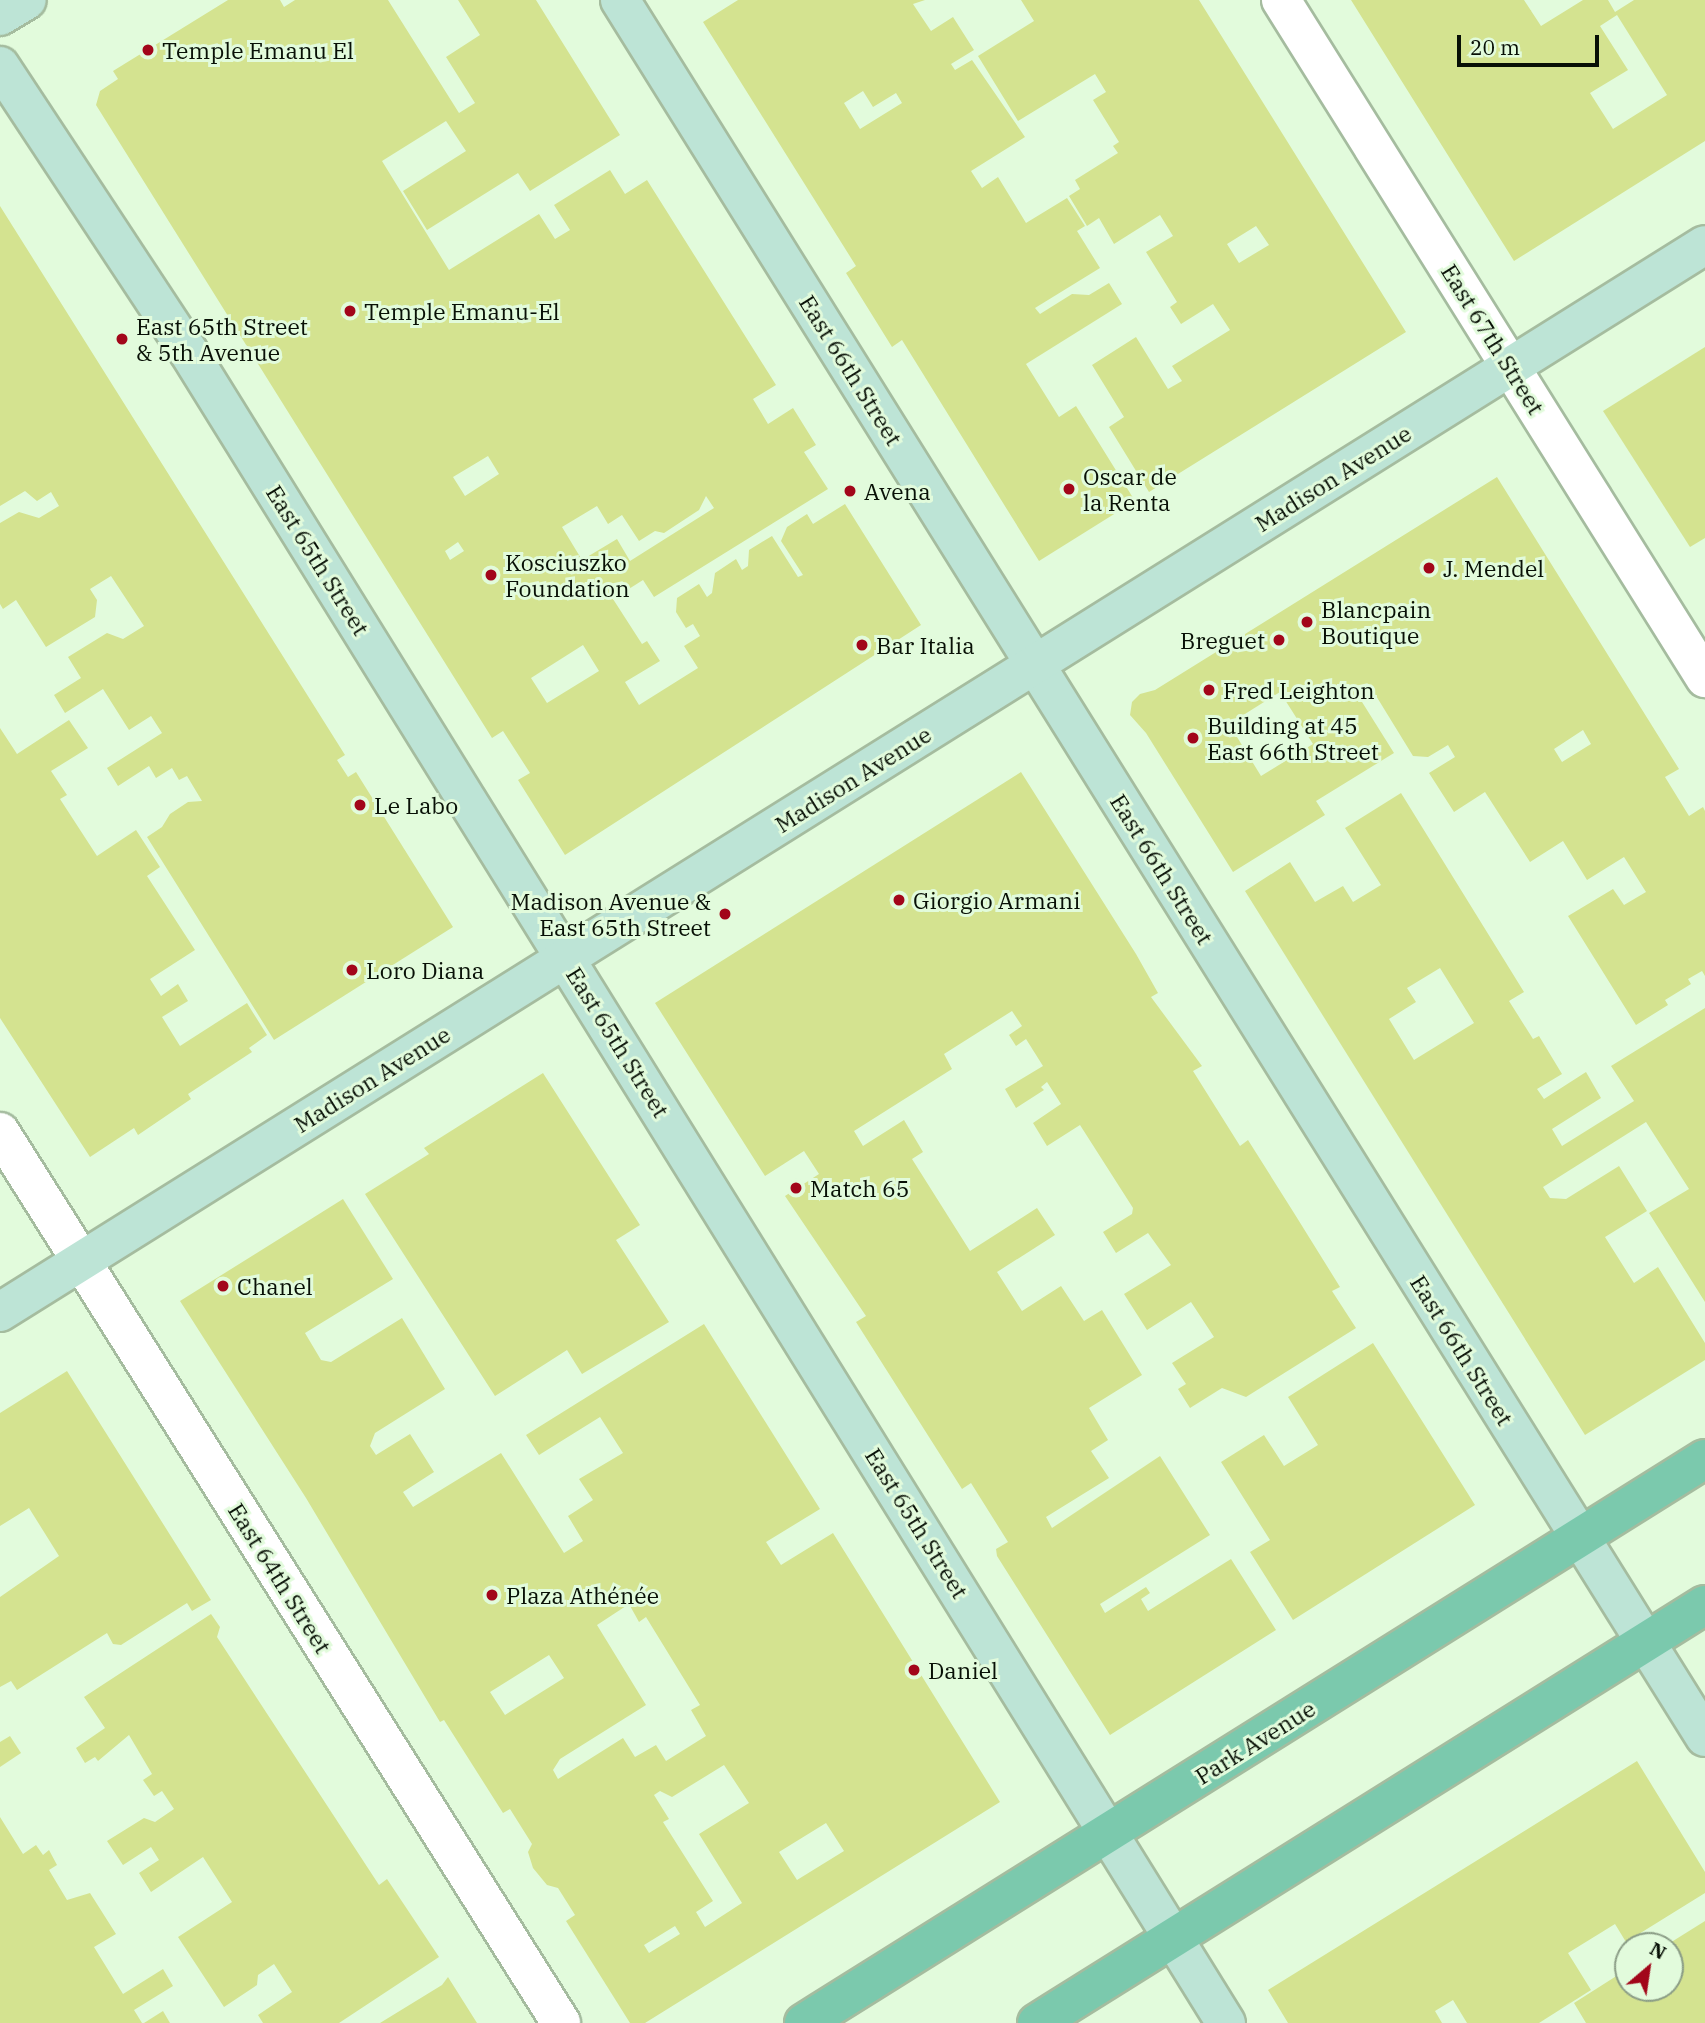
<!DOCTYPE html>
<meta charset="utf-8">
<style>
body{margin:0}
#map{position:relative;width:1705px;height:2023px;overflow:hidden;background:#e2fbdc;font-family:"IBM Plex Serif",serif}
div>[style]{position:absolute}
.building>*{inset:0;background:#d4e390}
.roads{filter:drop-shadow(2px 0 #a5bc9f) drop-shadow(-2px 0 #a5bc9f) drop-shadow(0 2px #a5bc9f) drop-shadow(0 -2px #a5bc9f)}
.street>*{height:38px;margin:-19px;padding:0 19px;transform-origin:19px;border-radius:19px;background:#fff}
.secondary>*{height:38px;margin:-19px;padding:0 19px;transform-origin:19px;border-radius:19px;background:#bde4d6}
.primary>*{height:38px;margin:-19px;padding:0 19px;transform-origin:19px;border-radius:19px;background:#7bc9ad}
.dots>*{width:19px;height:19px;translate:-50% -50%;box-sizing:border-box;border:4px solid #e2fbdc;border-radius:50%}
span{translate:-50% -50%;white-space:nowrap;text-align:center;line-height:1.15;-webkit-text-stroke:6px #e2fbdc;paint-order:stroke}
.poi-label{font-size:23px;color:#081006}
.left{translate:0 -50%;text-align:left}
.right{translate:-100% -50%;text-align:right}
.street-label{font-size:23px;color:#081006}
.north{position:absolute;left:1614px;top:1932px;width:70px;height:70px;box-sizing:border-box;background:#e2fbdc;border:2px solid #8b9d86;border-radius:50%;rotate:29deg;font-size:19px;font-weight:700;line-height:28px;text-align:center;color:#081006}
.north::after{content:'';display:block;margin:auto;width:24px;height:32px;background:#a2061a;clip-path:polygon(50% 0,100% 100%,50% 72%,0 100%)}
.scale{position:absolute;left:1457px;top:35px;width:142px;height:32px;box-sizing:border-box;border:4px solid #081006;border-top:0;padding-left:9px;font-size:21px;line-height:24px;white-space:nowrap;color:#081006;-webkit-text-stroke:5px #e2fbdc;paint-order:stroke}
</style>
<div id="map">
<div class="building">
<i style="clip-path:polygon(evenodd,228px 0,280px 0,284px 7px,295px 0,388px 0,459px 113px,475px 103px,446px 57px,480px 35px,458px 0,536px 0,620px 135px,530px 191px,518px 173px,427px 230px,403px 191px,466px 151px,446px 121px,382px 161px,449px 270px,539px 214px,555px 239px,570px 230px,554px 205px,610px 170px,625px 194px,647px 180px,776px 385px,753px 399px,768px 424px,793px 408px,816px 445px,804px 452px,828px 489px,654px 597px,643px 580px,613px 599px,642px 644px,647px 641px,660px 661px,625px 682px,639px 705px,698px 668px,684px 646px,700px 636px,693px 624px,686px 628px,676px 612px,677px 598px,699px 584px,707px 597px,712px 593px,715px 573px,736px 559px,742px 570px,748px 566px,749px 550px,772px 536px,798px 577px,803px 575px,781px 541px,787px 527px,807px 514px,813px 524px,845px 504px,921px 625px,565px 855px,518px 780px,530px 773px,503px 731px,492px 738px,96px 105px,100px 91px,118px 79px,113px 71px,228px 0,488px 456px,499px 474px,465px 496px,453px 477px,488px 456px,228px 0,706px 496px,714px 508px,630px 561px,617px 539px,582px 560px,562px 527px,597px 506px,608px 524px,622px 515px,639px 541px,655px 531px,664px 533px,699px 510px,706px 496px,228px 0,458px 542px,464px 551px,450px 560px,445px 551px,458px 542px,228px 0,583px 645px,599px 671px,547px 703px,531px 678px,583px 645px)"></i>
<i style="clip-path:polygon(evenodd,738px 0,925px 0,913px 4px,931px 31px,953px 17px,974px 50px,951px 64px,955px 70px,972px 60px,1025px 137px,971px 171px,982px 188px,998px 177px,1026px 223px,1067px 198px,1085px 226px,1077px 231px,1100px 268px,1035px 308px,1040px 314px,1072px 294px,1089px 295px,1109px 283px,1122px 304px,1026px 364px,1059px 417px,1076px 406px,1135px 501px,1039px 561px,902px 340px,892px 347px,846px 273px,856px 266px,703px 22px,738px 0,863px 91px,873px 107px,896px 93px,902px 103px,860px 129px,844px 103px,863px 91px)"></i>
<i style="clip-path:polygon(evenodd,1021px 0,1199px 0,1406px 332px,1149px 492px,1109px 427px,1124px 417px,1092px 365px,1136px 337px,1168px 389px,1182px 381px,1172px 366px,1230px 330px,1213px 304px,1181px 324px,1170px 307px,1177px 302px,1146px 252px,1173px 236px,1160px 215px,1114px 244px,1099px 218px,1087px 226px,1069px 196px,1080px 189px,1075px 180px,1118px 153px,1113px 146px,1119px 142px,1093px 100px,1106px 92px,1095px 74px,1018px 121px,978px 56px,1034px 21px,1021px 0,1256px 226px,1269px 245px,1239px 263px,1227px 244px,1256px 226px)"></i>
<i style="clip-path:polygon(evenodd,1351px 0,1524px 0,1541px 26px,1583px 0,1608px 0,1615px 12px,1634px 0,1705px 0,1705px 141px,1514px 261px,1351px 0,1617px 15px,1667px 95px,1613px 129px,1590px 93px,1628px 70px,1600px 26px,1617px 15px)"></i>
<i style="clip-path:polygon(0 206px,345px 755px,337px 760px,348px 777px,356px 772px,453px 927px,274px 1040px,147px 837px,162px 827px,170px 814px,188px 802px,202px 801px,187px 776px,179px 780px,172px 768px,156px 778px,149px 766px,118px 786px,107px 768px,162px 733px,151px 716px,129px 730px,103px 689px,65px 713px,54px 695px,81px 678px,68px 657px,107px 633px,123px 639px,144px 626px,111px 576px,90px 589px,97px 600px,95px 617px,46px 647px,16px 600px,3px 609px,0 604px,0 523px,19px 512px,39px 518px,59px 506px,51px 492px,37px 501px,25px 491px,0 506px)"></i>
<i style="clip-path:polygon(1705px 347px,1705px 538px,1690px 547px,1603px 411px)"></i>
<i style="clip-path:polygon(evenodd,1497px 477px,1679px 769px,1665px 777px,1689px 816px,1703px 807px,1705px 811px,1705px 976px,1702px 971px,1688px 979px,1691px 984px,1665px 1000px,1668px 1005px,1636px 1025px,1568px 916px,1613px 889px,1624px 905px,1646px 892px,1624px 857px,1587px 880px,1563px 841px,1530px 862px,1485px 792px,1454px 812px,1429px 773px,1455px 757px,1448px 745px,1428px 757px,1413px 756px,1370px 686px,1357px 694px,1394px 753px,1316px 801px,1325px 815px,1233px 872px,1146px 733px,1130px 715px,1132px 702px,1140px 694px,1155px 690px,1497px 477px,1280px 692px,1313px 744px,1261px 776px,1229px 724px,1280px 692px,1497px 477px,1583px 730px,1591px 744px,1562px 762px,1554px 749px,1583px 730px)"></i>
<i style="clip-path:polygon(69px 720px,88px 748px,51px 771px,67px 795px,60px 799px,97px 856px,136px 830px,160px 867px,147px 876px,195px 950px,150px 979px,161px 996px,178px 984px,188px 1001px,162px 1017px,180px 1046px,247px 1003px,267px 1035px,249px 1048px,252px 1052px,188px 1094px,191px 1099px,138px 1135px,134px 1128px,90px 1157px,0 1018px,0 728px,17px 754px)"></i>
<i style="clip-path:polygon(1021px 772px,1136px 954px,1158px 993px,1151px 997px,1202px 1066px,1193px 1071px,1240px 1146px,1248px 1140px,1294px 1213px,1340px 1287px,1332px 1291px,1356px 1328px,1246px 1397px,1222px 1388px,1190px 1408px,1178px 1389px,1186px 1384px,1172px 1363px,1214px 1337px,1191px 1302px,1147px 1330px,1124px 1294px,1171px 1265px,1148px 1233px,1116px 1253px,1103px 1232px,1132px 1214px,1133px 1208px,1080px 1125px,1047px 1146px,1033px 1123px,1061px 1104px,1047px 1082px,1041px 1087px,1044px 1090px,1016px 1108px,1005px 1089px,1043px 1066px,1026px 1039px,1016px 1046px,1009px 1035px,1022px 1026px,1012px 1011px,944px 1054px,952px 1069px,854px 1131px,863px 1146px,904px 1120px,923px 1152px,912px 1159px,970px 1251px,1037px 1208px,1055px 1235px,997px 1272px,1022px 1311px,1061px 1286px,1084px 1321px,1102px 1310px,1142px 1375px,1089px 1408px,1108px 1440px,1091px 1451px,1109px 1478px,1046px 1517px,1052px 1528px,1160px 1456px,1210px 1535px,1100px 1604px,1105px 1613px,1146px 1587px,1150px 1593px,1141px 1599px,1148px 1611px,1231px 1559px,1276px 1630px,1110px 1735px,997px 1556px,996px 1549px,1008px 1542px,971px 1483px,962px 1489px,856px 1322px,866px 1316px,785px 1196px,819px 1174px,804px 1151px,765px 1176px,655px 1003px)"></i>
<i style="clip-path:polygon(evenodd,1401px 793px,1524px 992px,1509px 1001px,1533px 1039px,1539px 1036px,1562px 1074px,1537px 1089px,1544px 1099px,1586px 1072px,1601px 1098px,1552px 1129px,1562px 1146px,1634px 1101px,1611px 1066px,1705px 1008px,1705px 1302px,1649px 1213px,1689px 1189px,1646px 1122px,1543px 1187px,1550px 1198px,1566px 1199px,1619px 1166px,1647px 1211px,1605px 1237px,1634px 1283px,1658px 1267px,1705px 1343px,1705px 1360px,1585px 1435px,1245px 891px,1290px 862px,1315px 902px,1343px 886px,1353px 902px,1381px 885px,1345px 828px,1401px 793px,1440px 968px,1474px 1023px,1414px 1060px,1389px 1019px,1416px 1002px,1407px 988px,1440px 968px)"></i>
<i style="clip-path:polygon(543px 1073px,640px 1225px,616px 1240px,669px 1322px,582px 1374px,567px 1350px,495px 1396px,365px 1194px,429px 1154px,424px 1148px)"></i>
<i style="clip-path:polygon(evenodd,343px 1199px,393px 1279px,305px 1333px,321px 1360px,331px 1362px,402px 1318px,445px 1389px,375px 1433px,370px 1446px,376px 1455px,410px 1434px,434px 1472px,403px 1492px,413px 1507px,501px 1453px,564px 1553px,583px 1541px,568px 1516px,593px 1500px,579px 1479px,623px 1453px,600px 1417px,539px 1455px,526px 1435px,704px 1324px,820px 1509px,766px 1542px,781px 1565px,833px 1533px,1000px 1802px,645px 2023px,630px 2023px,566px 1921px,575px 1915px,558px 1888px,547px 1885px,533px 1868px,528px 1852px,532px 1844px,510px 1809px,503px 1813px,444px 1720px,440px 1722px,306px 1498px,180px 1301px,343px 1199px,629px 1604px,639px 1622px,646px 1617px,700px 1705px,691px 1710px,706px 1736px,666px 1761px,656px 1745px,635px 1757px,623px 1738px,558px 1779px,553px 1770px,560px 1759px,646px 1705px,597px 1625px,629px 1604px,343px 1199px,549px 1655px,564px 1678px,505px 1715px,490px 1692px,549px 1655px,343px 1199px,724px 1765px,749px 1803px,699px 1834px,742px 1903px,705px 1927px,696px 1912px,713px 1901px,663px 1822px,669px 1819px,654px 1795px,660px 1791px,672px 1797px,724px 1765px,343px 1199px,826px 1823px,844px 1851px,797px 1880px,779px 1852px,826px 1823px,343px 1199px,675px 1926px,680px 1934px,649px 1953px,644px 1945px,675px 1926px)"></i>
<i style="clip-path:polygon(1373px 1343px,1475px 1505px,1293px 1620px,1250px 1552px,1270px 1540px,1221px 1462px,1264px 1435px,1284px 1466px,1318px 1445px,1288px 1397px)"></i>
<i style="clip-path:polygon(67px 1371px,211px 1600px,192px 1611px,187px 1603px,121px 1645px,113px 1644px,107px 1633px,17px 1690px,11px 1681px,0 1687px,0 1597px,59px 1556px,29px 1508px,0 1526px,0 1413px)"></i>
<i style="clip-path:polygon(211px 1614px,220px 1627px,217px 1637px,379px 1885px,387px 1879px,439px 1957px,339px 2023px,263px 2023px,258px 2015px,292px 1992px,274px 1964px,258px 1975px,257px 1985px,224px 2007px,178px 1937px,232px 1902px,203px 1857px,151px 1892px,139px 1873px,159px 1860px,151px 1847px,123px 1865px,107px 1841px,144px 1818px,155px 1822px,174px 1809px,162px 1791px,154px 1796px,143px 1780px,152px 1774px,129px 1735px,98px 1761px,95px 1757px,85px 1763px,76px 1748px,105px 1728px,84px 1697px)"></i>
<i style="clip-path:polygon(10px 1736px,21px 1753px,0 1767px,0 1742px)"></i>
<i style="clip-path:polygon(1637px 1761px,1705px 1872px,1705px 1893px,1626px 1942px,1615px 1924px,1568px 1953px,1591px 1990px,1539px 2023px,1467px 2023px,1453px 2000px,1435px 2011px,1442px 2023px,1288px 2023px,1268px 1990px)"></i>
<i style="clip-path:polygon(0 1817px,23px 1854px,36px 1845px,43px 1855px,49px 1850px,57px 1865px,49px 1870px,67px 1900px,90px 1893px,116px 1934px,94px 1947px,123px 1994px,163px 1969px,173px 1986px,134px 2010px,142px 2023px,0 2023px)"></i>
<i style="clip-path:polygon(1705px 1921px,1705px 2023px,1586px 2023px,1574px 2003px,1618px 1975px,1631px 1997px,1645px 1988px,1670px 1988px,1670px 1973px,1675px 1970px,1670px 1946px,1665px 1946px)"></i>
<i style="clip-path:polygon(448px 1977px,477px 2023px,380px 2023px,442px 1985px)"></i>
<i style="clip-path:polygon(163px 2011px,170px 2023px,144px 2023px)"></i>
</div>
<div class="roads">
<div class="street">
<i style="left:1281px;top:0;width:800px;rotate:57.98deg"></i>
<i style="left:0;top:1132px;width:1053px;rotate:57.8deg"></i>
</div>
<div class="secondary">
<i style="left:620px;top:0;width:2048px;rotate:58.01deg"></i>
<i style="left:0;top:16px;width:31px;rotate:-31deg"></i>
<i style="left:0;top:66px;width:341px;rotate:56.6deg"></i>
<i style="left:188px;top:351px;width:1968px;rotate:58.17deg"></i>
<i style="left:0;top:1312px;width:2011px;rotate:-32.04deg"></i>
</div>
<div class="primary">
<i style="left:804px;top:2023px;width:1063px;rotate:-32.05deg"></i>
<i style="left:1037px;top:2023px;width:788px;rotate:-32.04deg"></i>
</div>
</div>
<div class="dots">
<i style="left:148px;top:50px;background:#a2061a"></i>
<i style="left:350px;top:311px;background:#a2061a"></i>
<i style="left:122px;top:339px;background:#a2061a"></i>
<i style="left:1069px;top:489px;background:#a2061a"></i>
<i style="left:850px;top:491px;background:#a2061a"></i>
<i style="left:1429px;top:568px;background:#a2061a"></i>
<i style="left:491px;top:575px;background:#a2061a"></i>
<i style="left:1307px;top:622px;background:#a2061a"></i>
<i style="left:1279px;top:640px;background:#a2061a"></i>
<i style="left:862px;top:645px;background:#a2061a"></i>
<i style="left:1209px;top:690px;background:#a2061a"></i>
<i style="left:1193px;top:738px;background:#a2061a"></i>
<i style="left:360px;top:805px;background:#a2061a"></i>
<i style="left:899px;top:900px;background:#a2061a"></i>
<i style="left:725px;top:914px;background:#a2061a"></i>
<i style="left:352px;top:970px;background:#a2061a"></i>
<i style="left:796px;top:1188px;background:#a2061a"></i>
<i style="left:223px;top:1286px;background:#a2061a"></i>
<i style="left:492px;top:1595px;background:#a2061a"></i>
<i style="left:914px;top:1670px;background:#a2061a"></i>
</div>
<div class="poi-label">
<span class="left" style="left:162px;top:50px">Temple Emanu El</span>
<span class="left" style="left:364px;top:311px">Temple Emanu-El</span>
<span class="left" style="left:136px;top:339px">East 65th Street<br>&amp; 5th Avenue</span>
<span class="left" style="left:1083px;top:489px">Oscar de<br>la Renta</span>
<span class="left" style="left:864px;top:491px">Avena</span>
<span class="left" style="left:505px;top:575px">Kosciuszko<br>Foundation</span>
<span class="left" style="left:1443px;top:568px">J. Mendel</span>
<span class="left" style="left:1321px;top:622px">Blancpain<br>Boutique</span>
<span class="right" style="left:1265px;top:640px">Breguet</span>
<span class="left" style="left:876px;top:645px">Bar Italia</span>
<span class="left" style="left:1223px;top:690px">Fred Leighton</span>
<span class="left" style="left:1207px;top:738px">Building at 45<br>East 66th Street</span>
<span class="left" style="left:374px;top:805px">Le Labo</span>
<span class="left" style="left:913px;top:900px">Giorgio Armani</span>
<span class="right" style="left:711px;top:914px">Madison Avenue &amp;<br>East 65th Street</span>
<span class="left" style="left:366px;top:970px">Loro Diana</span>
<span class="left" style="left:810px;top:1188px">Match 65</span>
<span class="left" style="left:237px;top:1286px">Chanel</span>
<span class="left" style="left:506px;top:1595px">Plaza Athénée</span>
<span class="left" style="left:928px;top:1670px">Daniel</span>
</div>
<div class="street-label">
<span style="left:1493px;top:339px;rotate:58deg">East 67th Street</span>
<span style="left:851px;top:370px;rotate:58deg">East 66th Street</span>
<span style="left:1333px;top:478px;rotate:-32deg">Madison Avenue</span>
<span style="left:318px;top:560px;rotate:58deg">East 65th Street</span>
<span style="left:853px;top:779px;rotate:-32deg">Madison Avenue</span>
<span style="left:1162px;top:869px;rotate:58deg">East 66th Street</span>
<span style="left:618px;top:1042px;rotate:58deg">East 65th Street</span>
<span style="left:372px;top:1079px;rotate:-32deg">Madison Avenue</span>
<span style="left:1462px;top:1350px;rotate:58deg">East 66th Street</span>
<span style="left:917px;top:1523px;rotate:58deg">East 65th Street</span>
<span style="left:280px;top:1578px;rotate:58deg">East 64th Street</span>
<span style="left:1255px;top:1742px;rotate:-32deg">Park Avenue</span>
</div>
<div class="north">N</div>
<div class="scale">20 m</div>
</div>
